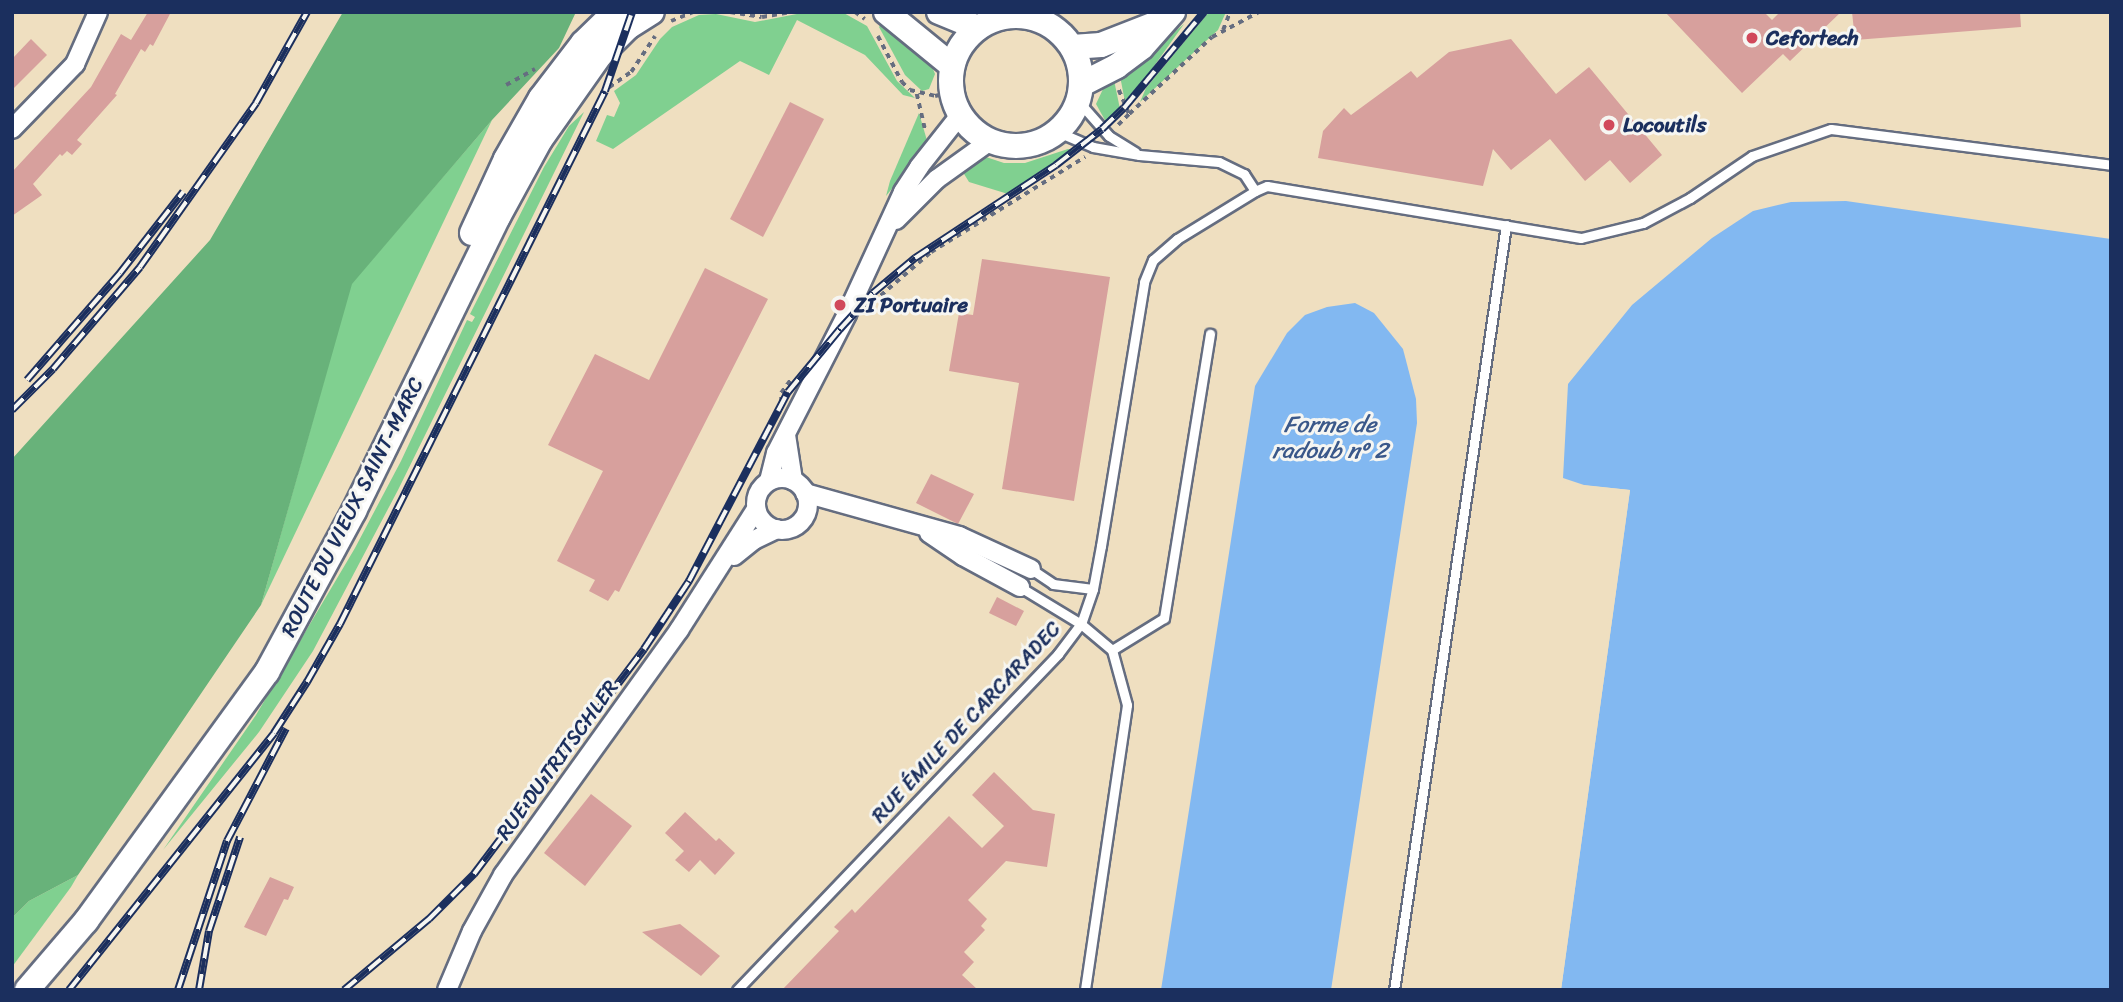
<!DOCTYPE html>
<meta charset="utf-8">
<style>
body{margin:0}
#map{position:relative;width:2123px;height:1002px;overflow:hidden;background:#efdfc0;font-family:Sriracha,sans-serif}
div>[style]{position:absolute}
.green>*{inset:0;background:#80d090}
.forest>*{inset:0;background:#68b27a}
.water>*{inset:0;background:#82b8f1}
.pier>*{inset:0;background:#efdfc0}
.building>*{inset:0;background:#d7a09d}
.path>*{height:3.5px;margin-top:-1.75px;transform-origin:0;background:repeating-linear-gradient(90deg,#656d80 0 5px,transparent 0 10px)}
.roads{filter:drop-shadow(2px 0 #656d80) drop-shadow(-2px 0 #656d80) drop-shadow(0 2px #656d80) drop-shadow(0 -2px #656d80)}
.lane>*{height:9px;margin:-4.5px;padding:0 4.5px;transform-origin:4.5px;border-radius:4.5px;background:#fff}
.street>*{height:18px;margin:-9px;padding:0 9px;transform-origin:9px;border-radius:9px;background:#fff}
.street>.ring{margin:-9px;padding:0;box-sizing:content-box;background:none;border:18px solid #fff;border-radius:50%}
.secondary>*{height:24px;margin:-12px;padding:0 12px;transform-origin:12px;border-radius:12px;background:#fff}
.secondary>.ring{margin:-12px;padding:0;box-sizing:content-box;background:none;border:24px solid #fff;border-radius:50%}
.rail>*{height:8px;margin-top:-4px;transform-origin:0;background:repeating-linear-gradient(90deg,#f6f6f2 0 16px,#1b2f5e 0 32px);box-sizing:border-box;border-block:2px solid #1b2f5e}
.dots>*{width:19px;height:19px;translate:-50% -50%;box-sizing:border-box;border:4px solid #f6f6f2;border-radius:50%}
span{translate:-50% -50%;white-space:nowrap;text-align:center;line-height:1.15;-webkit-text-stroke:6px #f6f6f2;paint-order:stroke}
.poi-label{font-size:21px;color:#1b2f5e;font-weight:700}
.left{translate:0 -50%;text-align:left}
.street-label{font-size:21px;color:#1b2f5e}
.water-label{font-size:23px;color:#3a588a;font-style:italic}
.frame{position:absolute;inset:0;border:14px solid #1b2f5e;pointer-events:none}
</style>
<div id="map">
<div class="green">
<i style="clip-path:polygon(807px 12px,842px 12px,867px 26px,897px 81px,915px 98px,903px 95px,865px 55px,797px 20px,769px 75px,740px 61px,613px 149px,596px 141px,607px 115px,614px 117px,620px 103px,614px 91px,636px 75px,660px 39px,672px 27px,699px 15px,716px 14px,755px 22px)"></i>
<i style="clip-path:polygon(1209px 12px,1226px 12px,1218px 30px,1140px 102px,1146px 88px)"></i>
<i style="clip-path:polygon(882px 23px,931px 64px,935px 74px,929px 89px,922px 91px,905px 75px,879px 27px)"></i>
<i style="clip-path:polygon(1184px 24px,1147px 76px,1125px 102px,1120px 76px)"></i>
<i style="clip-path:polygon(1114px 80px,1120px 109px,1106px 122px,1096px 104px,1103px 89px)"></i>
<i style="clip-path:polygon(584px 112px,398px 490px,313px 651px,259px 732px,163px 850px,256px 715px,355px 548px,401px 461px,467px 320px,472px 322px,475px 317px,470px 314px,544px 167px,569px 126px)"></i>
<i style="clip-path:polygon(919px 113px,928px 144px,886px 196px,890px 181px)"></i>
<i style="clip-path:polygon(492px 120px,261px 605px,351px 284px)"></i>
<i style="clip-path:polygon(1068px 149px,1075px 150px,1008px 194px,969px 182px,961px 169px,983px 156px,1004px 163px,1025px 163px)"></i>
<i style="clip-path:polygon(78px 875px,71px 887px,12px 967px,12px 918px,29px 901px)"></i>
</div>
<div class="forest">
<i style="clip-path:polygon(343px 12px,576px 12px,559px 48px,492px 120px,352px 284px,261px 605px,78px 875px,29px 901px,12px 918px,12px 459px,210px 240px)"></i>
</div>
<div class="water">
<i style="clip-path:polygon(1846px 201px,2111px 239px,2111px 990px,1561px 990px,1630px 490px,1584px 485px,1563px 478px,1568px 384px,1632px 305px,1712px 238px,1753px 211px,1791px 202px)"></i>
<i style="clip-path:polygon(1355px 303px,1374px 313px,1403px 349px,1416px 399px,1417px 423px,1331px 990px,1161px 990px,1255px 386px,1287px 333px,1305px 315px,1327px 307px)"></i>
</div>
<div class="pier">
<i style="clip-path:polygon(1571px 484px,1630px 490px,1561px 990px,1557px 990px,1626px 493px,1584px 489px)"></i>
</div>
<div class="building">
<i style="clip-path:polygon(148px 12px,171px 12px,153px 46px,150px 44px,145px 52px,141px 49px,115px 94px,117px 95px,77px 140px,82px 144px,72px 155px,67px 151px,62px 156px,60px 154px,33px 184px,42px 195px,12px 216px,12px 172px,91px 87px,121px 34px,131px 40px)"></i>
<i style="clip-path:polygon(1665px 12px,1764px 12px,1772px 20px,1780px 12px,1841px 12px,1790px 61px,1783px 54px,1742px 93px)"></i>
<i style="clip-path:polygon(1852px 12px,2020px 12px,2021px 27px,1855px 40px)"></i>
<i style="clip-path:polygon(31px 39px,47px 55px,12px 90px,12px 59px)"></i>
<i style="clip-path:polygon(1511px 39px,1556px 94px,1589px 67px,1662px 155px,1630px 183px,1610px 160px,1585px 181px,1550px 139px,1511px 170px,1493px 149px,1483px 186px,1318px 158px,1323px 131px,1344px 108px,1351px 115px,1411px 71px,1417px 78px,1449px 52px)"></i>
<i style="clip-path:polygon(790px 102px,824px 119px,763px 237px,730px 219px)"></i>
<i style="clip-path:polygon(982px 259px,1110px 277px,1074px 501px,1002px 489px,1019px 383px,949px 371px,959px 313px,973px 315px)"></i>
<i style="clip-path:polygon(705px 268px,768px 299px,619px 592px,615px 590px,608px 601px,589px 591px,595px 580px,557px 561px,603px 471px,548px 445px,595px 354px,649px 380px)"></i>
<i style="clip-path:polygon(931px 474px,974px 494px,958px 524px,916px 503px)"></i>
<i style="clip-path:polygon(997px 597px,1024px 611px,1016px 626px,989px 613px)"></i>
<i style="clip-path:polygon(994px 772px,1033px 810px,1055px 814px,1047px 867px,1006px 861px,968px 900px,987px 919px,981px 926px,985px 930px,964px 952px,974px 962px,962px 975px,978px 990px,782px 990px,839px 931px,834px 927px,852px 909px,855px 913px,949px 816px,982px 848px,1004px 826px,972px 795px)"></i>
<i style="clip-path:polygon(591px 794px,632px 826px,585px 886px,544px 853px)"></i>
<i style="clip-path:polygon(685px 812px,716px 841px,719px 838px,735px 853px,715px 875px,700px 860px,689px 872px,675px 860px,684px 851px,665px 833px)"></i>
<i style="clip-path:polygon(270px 877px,294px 887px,288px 900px,284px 899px,266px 936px,244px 927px)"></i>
<i style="clip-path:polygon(680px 924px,720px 956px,701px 976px,642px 932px)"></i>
</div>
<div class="path">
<i style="left:730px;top:12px;width:32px;rotate:9deg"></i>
<i style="left:762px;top:17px;width:29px;rotate:-10deg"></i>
<i style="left:855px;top:12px;width:12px;rotate:35deg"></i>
<i style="left:671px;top:21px;width:24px;rotate:-22deg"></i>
<i style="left:1223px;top:30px;width:19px;rotate:-69deg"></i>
<i style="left:878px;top:36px;width:52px;rotate:62.4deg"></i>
<i style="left:902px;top:82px;width:11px;rotate:45deg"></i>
<i style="left:910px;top:90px;width:26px;rotate:13deg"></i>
<i style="left:935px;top:96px;width:16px;rotate:-14deg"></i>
<i style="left:506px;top:85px;width:33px;rotate:-29deg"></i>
<i style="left:1119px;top:90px;width:26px;rotate:67deg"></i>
<i style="left:1129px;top:114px;width:113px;rotate:-42.9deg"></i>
<i style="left:1212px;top:37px;width:53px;rotate:-28deg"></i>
<i style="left:601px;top:93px;width:37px;rotate:-35deg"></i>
<i style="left:631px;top:72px;width:43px;rotate:-56.3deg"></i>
<i style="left:917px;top:94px;width:37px;rotate:77deg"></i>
<i style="left:1118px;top:125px;width:16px;rotate:-45deg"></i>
<i style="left:873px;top:302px;width:77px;rotate:-40.8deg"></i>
<i style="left:931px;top:252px;width:181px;rotate:-31.7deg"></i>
<i style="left:781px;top:402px;width:9px;rotate:-90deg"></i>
<i style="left:781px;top:393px;width:17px;rotate:-54deg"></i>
</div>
<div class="roads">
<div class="lane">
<i style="left:1079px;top:102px;width:45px;rotate:48.6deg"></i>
<i style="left:1109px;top:136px;width:31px;rotate:32deg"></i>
<i style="left:1058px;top:132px;width:38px;rotate:23deg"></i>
<i style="left:1093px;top:147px;width:47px;rotate:9.9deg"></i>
<i style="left:1139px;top:155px;width:80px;rotate:5deg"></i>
<i style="left:1219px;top:162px;width:28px;rotate:26deg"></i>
<i style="left:1244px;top:174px;width:20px;rotate:57deg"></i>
<i style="left:1031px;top:569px;width:27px;rotate:34deg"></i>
<i style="left:1053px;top:584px;width:40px;rotate:7.1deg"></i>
<i style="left:1020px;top:587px;width:71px;rotate:31.2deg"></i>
<i style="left:1081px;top:624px;width:40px;rotate:40deg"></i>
<i style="left:1112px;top:650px;width:57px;rotate:74.7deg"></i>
<i style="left:1127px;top:705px;width:288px;rotate:98.4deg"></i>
<i style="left:1112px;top:650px;width:61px;rotate:-31.6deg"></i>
<i style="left:1164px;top:618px;width:288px;rotate:-80.8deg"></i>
<i style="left:737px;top:990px;width:465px;rotate:-46.3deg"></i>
<i style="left:1058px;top:654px;width:38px;rotate:-53deg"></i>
<i style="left:1081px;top:624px;width:37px;rotate:-71deg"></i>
<i style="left:1093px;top:589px;width:44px;rotate:-79.5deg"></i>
<i style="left:1101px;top:546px;width:267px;rotate:-80.7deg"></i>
<i style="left:1144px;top:282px;width:24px;rotate:-68deg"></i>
<i style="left:1153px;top:260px;width:32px;rotate:-41deg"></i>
<i style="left:1177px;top:239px;width:92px;rotate:-31.6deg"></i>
<i style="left:1255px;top:191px;width:13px;rotate:-23deg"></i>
<i style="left:1267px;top:186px;width:318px;rotate:9.4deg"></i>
<i style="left:1581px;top:238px;width:64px;rotate:-13.6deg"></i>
<i style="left:1643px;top:223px;width:53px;rotate:-28deg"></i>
<i style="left:1690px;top:198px;width:75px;rotate:-34.1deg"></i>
<i style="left:1752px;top:156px;width:83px;rotate:-18.9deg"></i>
<i style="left:1831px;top:129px;width:282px;rotate:7.3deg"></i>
<i style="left:1394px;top:990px;width:773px;rotate:-81.67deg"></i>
</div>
<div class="street">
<i style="left:12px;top:129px;width:91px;rotate:-45.9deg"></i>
<i style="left:75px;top:64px;width:57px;rotate:-66.1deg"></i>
<i style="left:896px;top:220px;width:58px;rotate:-45deg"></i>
<i style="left:937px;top:179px;width:65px;rotate:-35.6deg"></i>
<i style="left:786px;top:435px;width:46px;rotate:81.2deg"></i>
<i class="ring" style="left:756px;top:478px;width:34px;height:34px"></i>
<i style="left:769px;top:481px;width:29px;rotate:-76deg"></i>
<i style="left:776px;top:453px;width:156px;rotate:-62.9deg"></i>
<i style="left:847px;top:314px;width:134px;rotate:-65.3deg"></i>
<i style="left:903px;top:192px;width:30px;rotate:-57deg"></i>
<i style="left:919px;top:167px;width:66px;rotate:-51.7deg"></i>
<i style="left:805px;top:493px;width:160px;rotate:15.6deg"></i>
<i style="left:959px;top:536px;width:79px;rotate:24.6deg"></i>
<i style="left:929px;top:533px;width:41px;rotate:34.1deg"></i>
<i style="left:963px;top:556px;width:65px;rotate:28.5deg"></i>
<i style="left:734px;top:556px;width:26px;rotate:-39deg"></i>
<i style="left:754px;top:540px;width:25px;rotate:-26deg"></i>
<i style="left:447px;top:990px;width:64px;rotate:-67deg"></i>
<i style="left:472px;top:931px;width:64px;rotate:-61deg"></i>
<i style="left:503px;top:875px;width:302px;rotate:-54.3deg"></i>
<i style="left:679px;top:630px;width:143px;rotate:-57.5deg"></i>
</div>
<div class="secondary">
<i style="left:886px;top:12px;width:85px;rotate:39.3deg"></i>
<i style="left:939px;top:12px;width:42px;rotate:22.3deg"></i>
<i class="ring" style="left:951px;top:16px;width:106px;height:106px"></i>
<i style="left:1072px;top:47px;width:29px;rotate:-4deg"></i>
<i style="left:1101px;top:45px;width:60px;rotate:-21.4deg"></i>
<i style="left:1082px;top:84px;width:39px;rotate:-27deg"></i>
<i style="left:1117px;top:66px;width:31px;rotate:-37deg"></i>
<i style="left:1142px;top:47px;width:47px;rotate:-48.5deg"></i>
<i style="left:472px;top:233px;width:81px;rotate:-65.3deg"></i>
<i style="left:506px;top:159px;width:70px;rotate:-60.2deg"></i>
<i style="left:541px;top:98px;width:69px;rotate:-52.6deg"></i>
<i style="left:583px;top:43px;width:45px;rotate:-44.1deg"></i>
<i style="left:27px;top:990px;width:91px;rotate:-49.5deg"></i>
<i style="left:86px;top:921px;width:308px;rotate:-54deg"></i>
<i style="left:267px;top:672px;width:183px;rotate:-61.6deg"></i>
<i style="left:354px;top:511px;width:327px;rotate:-63.9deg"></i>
<i style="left:498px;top:217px;width:88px;rotate:-61.4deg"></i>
<i style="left:540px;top:140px;width:104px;rotate:-54.8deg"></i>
<i style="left:600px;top:55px;width:40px;rotate:-45deg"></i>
<i style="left:628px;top:27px;width:28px;rotate:-32deg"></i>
</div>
</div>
<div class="rail">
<i style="left:27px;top:380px;width:142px;rotate:-49deg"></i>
<i style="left:120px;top:273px;width:103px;rotate:-52.1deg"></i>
<i style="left:12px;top:410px;width:58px;rotate:-45deg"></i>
<i style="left:53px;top:369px;width:134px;rotate:-49.5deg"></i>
<i style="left:140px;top:267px;width:201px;rotate:-54.7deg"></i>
<i style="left:256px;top:103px;width:104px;rotate:-60.7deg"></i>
<i style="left:69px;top:990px;width:329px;rotate:-51.4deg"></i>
<i style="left:274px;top:733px;width:61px;rotate:-57.1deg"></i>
<i style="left:307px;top:682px;width:67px;rotate:-60.4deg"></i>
<i style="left:340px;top:624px;width:595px;rotate:-63.56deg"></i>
<i style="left:605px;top:91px;width:83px;rotate:-71.1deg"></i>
<i style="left:178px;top:990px;width:157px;rotate:-71.8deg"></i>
<i style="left:227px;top:841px;width:127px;rotate:-62.4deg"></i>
<i style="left:199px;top:990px;width:60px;rotate:-80.4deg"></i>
<i style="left:209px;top:931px;width:99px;rotate:-71.7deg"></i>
<i style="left:344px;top:990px;width:111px;rotate:-39.9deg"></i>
<i style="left:429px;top:919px;width:64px;rotate:-45deg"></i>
<i style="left:474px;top:874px;width:282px;rotate:-52.9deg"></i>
<i style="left:644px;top:649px;width:82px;rotate:-56.5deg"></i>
<i style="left:689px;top:581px;width:213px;rotate:-62.4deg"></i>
<i style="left:788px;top:392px;width:82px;rotate:-50.5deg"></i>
<i style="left:840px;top:329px;width:49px;rotate:-47.5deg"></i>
<i style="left:873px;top:293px;width:55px;rotate:-39.8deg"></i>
<i style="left:915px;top:258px;width:169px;rotate:-33.4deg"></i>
<i style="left:1056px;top:165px;width:58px;rotate:-38deg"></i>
<i style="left:1102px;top:129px;width:30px;rotate:-44deg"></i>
<i style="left:1124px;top:108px;width:125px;rotate:-50.2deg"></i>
</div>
<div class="dots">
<i style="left:1752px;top:38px;background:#d1495b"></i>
<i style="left:1609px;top:125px;background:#d1495b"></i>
<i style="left:840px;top:305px;background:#d1495b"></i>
</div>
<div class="poi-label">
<span class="left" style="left:1766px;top:38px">Cefortech</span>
<span class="left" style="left:1623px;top:125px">Locoutils</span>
<span class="left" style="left:854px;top:305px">ZI Portuaire</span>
</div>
<div class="street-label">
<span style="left:352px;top:507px;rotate:-63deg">ROUTE DU VIEUX SAINT-MARC</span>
<span style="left:966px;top:722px;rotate:-47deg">RUE ÉMILE DE CARCARADEC</span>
<span style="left:557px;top:760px;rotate:-54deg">RUE DU TRITSCHLER</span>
</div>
<div class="water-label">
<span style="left:1330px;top:438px">Forme de<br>radoub nº 2</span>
</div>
<div class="frame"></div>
</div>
